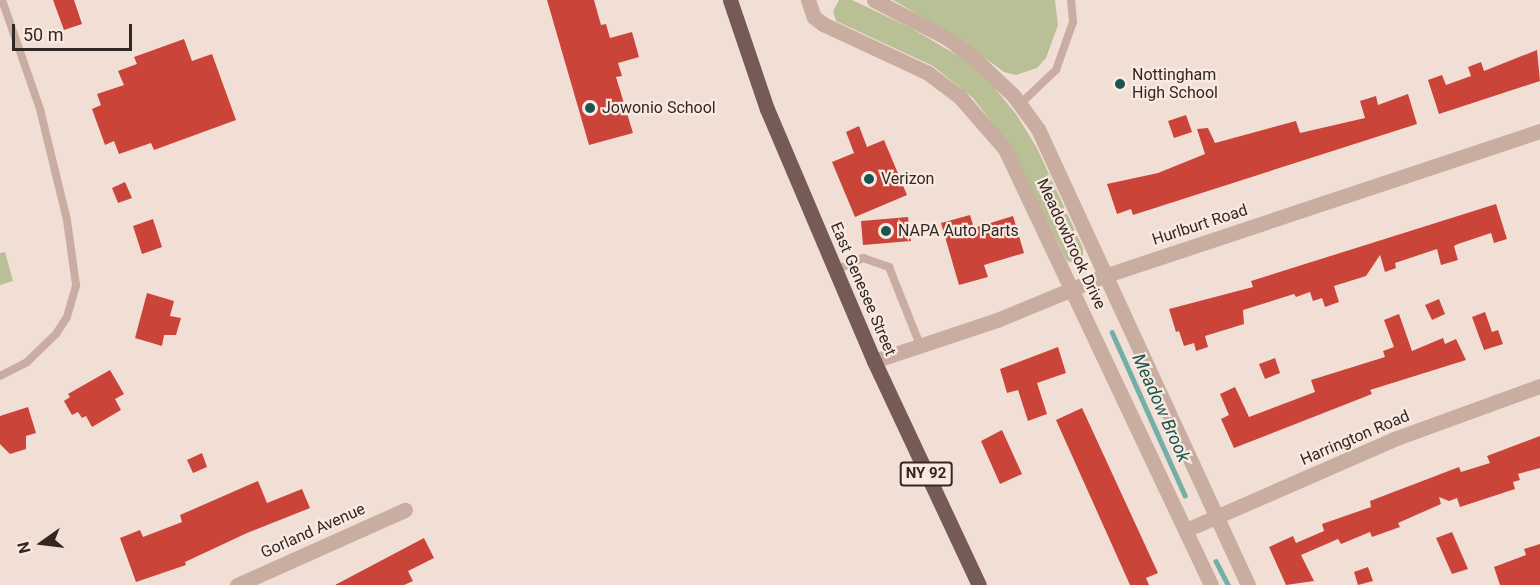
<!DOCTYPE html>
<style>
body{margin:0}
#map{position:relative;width:1540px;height:585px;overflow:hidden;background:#f1dfd5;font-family:Roboto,sans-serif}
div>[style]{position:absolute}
.green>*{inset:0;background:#b9c095}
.stream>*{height:4.5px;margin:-2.25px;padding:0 2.25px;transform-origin:2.25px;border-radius:2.25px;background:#74afa7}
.building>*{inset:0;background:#cb443a}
.service>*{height:8px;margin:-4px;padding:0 4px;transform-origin:4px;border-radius:4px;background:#c9ada1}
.minor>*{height:15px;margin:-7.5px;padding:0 7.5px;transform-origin:7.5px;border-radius:7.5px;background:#c9ada1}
.tertiary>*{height:15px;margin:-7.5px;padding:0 7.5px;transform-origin:7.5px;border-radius:7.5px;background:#c9ada1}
.primary>*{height:15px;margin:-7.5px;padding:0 7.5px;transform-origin:7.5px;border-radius:7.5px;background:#765a55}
.dots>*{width:16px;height:16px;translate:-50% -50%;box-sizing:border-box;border:3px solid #f9eae1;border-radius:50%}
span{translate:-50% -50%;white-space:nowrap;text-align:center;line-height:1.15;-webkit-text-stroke:4.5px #f9eae1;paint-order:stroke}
.shield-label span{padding:2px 4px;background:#f9eae1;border:2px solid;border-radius:4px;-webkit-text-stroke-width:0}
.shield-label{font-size:15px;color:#332724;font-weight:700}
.poi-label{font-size:16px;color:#332724}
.left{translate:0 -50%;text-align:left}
.street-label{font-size:16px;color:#332724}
.water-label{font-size:18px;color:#19564f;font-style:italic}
.north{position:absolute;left:12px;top:513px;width:60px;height:60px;-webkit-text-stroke:4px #f9eae1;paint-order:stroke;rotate:256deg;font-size:16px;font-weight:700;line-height:24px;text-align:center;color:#332724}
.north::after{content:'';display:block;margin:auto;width:21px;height:27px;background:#332724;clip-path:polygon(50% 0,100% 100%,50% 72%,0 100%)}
.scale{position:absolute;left:12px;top:24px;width:120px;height:27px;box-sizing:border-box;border:3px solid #332724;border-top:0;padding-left:8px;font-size:18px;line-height:21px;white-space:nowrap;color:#332724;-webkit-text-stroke:4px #f9eae1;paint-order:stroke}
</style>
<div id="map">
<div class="green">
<i style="clip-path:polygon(839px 0,852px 0,911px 28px,967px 61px,988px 80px,1016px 114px,1037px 148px,1083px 248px,1083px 258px,1074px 263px,1067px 261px,1010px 146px,973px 98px,933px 66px,836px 21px,833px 11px)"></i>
<i style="clip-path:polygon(893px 0,1055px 0,1058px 25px,1046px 58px,1037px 68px,1016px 75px,1004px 72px,959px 39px)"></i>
<i style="clip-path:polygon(5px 252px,13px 281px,0 285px,0 253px)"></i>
</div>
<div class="stream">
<i style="left:1112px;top:332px;width:179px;rotate:65.9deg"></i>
<i style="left:1216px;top:561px;width:27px;rotate:63deg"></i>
</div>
<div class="building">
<i style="clip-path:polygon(53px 0,74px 0,82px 24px,64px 30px)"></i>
<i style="clip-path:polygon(547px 0,594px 0,601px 25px,606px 24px,610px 38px,632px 32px,639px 57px,618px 63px,622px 76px,616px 77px,633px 133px,589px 145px)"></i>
<i style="clip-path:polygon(184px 39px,192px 61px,212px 54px,236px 120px,154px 150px,151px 143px,119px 154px,114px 141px,105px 145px,92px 109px,101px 105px,97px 94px,124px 85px,118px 71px,137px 64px,134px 57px)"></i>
<i style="clip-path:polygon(1537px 50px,1540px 81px,1439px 114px,1428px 80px,1442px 75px,1446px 85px,1471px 76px,1468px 67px,1481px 62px,1484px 71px)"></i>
<i style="clip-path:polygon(1408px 94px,1417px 124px,1133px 215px,1131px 209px,1117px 214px,1107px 184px,1158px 173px,1205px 154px,1197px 129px,1208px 128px,1215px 143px,1296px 121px,1300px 133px,1365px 118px,1360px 101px,1376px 96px,1378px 105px)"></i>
<i style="clip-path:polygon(1186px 115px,1192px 132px,1174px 138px,1168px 121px)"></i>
<i style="clip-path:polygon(859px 126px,867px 147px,884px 140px,907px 195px,855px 217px,832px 162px,854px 153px,846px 132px)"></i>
<i style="clip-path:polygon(125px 182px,132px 198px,118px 203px,112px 188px)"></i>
<i style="clip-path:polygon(1496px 204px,1507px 239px,1494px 243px,1491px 233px,1458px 244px,1454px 246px,1458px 260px,1441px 265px,1437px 249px,1395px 263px,1396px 268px,1385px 272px,1380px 255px,1366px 276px,1334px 286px,1339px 302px,1325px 307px,1322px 298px,1313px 301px,1310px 292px,1296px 297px,1294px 294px,1243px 310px,1244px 324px,1205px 336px,1208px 347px,1196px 351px,1194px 343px,1184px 346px,1179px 331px,1176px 332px,1169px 309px,1253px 287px,1251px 281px)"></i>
<i style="clip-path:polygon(970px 215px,974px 228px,1013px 216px,1024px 253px,984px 265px,988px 277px,959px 285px,941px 223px)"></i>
<i style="clip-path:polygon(908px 217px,911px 241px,863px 245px,861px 221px)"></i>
<i style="clip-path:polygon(153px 219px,162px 247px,142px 254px,133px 226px)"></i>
<i style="clip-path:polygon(147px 293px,174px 301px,170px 316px,181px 318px,176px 335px,164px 335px,162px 346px,135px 338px)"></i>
<i style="clip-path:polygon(1439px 299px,1445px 314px,1432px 320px,1425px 305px)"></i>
<i style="clip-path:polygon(1485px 312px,1492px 332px,1498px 330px,1503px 344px,1484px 350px,1472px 317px)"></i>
<i style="clip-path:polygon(1399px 314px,1412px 351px,1443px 338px,1445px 344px,1456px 339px,1466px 360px,1370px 390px,1372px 394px,1234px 448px,1221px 419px,1229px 415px,1220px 394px,1235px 387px,1249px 417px,1315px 392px,1311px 380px,1385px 357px,1383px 351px,1394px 347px,1384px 320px)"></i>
<i style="clip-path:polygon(1058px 347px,1066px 373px,1037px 383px,1047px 414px,1028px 421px,1018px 390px,1007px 393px,1000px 369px)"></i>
<i style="clip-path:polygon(1275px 358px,1280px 373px,1265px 379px,1259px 364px)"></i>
<i style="clip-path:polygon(110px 370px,124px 394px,115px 399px,121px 410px,92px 427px,86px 416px,82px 418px,78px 412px,72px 415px,64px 401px,70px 397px,68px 394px)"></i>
<i style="clip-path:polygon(28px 407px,36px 433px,26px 436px,26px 449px,10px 454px,0 444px,0 416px)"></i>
<i style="clip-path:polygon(1082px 408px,1158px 573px,1146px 578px,1149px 585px,1130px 585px,1056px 420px)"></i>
<i style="clip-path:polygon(1002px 430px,1022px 474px,1000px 484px,981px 441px)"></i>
<i style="clip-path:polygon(1540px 436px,1540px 468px,1518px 474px,1520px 480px,1513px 482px,1515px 489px,1460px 507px,1457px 498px,1449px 501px,1439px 497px,1441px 504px,1398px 523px,1400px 527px,1372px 537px,1370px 532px,1341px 544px,1338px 539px,1301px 555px,1314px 581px,1286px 585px,1269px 547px,1293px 536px,1296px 543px,1324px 531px,1322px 524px,1371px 507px,1370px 501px,1459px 467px,1461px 472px,1490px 463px,1487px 456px)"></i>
<i style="clip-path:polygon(202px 453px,207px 467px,193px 473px,187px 460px)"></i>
<i style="clip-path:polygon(258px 481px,267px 503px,302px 489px,310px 508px,247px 533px,185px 562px,186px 565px,136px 582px,120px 538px,140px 530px,143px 537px,182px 522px,180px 515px)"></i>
<i style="clip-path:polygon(1452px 532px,1468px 569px,1452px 574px,1436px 538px)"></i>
<i style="clip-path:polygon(424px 538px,434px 558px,408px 571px,413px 581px,404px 585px,335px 585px)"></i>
<i style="clip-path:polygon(1540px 544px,1540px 585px,1500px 585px,1494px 567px,1526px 555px,1524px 549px)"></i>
<i style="clip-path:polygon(1368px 567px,1373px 581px,1358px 585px,1354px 572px)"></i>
</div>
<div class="service">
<i style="left:1020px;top:104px;width:50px;rotate:-43.4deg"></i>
<i style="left:1056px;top:70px;width:51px;rotate:-70.5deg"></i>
<i style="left:1073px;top:22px;width:22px;rotate:-95deg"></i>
<i style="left:836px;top:270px;width:30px;rotate:-24deg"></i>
<i style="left:863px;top:258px;width:28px;rotate:19deg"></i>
<i style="left:889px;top:267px;width:84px;rotate:68.3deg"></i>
<i style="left:0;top:376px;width:30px;rotate:-27deg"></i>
<i style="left:27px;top:362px;width:40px;rotate:-44deg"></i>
<i style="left:56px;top:334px;width:20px;rotate:-57deg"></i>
<i style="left:67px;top:317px;width:33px;rotate:-74deg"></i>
<i style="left:76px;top:285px;width:66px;rotate:-97.9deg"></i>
<i style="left:67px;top:220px;width:114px;rotate:-103.7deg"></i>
<i style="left:40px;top:109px;width:115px;rotate:-109.2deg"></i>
</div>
<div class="minor">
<i style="left:874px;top:361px;width:130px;rotate:-18.4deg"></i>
<i style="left:997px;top:320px;width:116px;rotate:-22.4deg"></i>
<i style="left:1104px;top:276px;width:459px;rotate:-18.4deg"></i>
<i style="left:1186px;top:530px;width:227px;rotate:-23.6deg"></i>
<i style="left:1394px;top:439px;width:155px;rotate:-20deg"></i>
<i style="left:237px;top:585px;width:184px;rotate:-24.1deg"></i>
</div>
<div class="tertiary">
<i style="left:808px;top:0;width:18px;rotate:71deg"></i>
<i style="left:814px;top:17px;width:11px;rotate:38deg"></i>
<i style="left:823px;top:24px;width:116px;rotate:25deg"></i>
<i style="left:928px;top:73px;width:39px;rotate:37deg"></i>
<i style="left:959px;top:96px;width:70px;rotate:49deg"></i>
<i style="left:1005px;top:149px;width:482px;rotate:64.7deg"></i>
<i style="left:874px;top:0;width:82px;rotate:27.5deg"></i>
<i style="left:947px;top:38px;width:35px;rotate:37deg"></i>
<i style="left:975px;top:59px;width:52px;rotate:43.5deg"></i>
<i style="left:1013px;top:95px;width:42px;rotate:53.7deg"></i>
<i style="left:1038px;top:129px;width:502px;rotate:65.27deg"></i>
</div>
<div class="primary">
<i style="left:730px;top:0;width:115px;rotate:71.3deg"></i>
<i style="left:767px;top:109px;width:274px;rotate:67deg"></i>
<i style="left:874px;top:361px;width:247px;rotate:64.9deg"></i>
</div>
<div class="dots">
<i style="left:1120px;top:84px;background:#19564f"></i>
<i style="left:590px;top:108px;background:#19564f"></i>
<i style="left:869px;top:179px;background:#19564f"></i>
<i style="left:886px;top:231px;background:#19564f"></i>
</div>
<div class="shield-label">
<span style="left:926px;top:474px">NY 92</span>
</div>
<div class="poi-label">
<span class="left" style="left:1132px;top:84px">Nottingham<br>High School</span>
<span class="left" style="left:602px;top:108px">Jowonio School</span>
<span class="left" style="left:881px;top:179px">Verizon</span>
<span class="left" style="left:898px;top:231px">NAPA Auto Parts</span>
</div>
<div class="street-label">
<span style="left:1200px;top:225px;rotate:-18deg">Hurlburt Road</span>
<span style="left:1071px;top:244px;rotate:65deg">Meadowbrook Drive</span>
<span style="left:863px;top:289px;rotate:67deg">East Genesee Street</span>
<span style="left:1355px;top:438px;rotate:-23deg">Harrington Road</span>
<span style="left:313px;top:531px;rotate:-24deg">Gorland Avenue</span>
</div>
<div class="water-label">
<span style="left:1161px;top:408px;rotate:66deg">Meadow Brook</span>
</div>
<div class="north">N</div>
<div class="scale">50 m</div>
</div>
